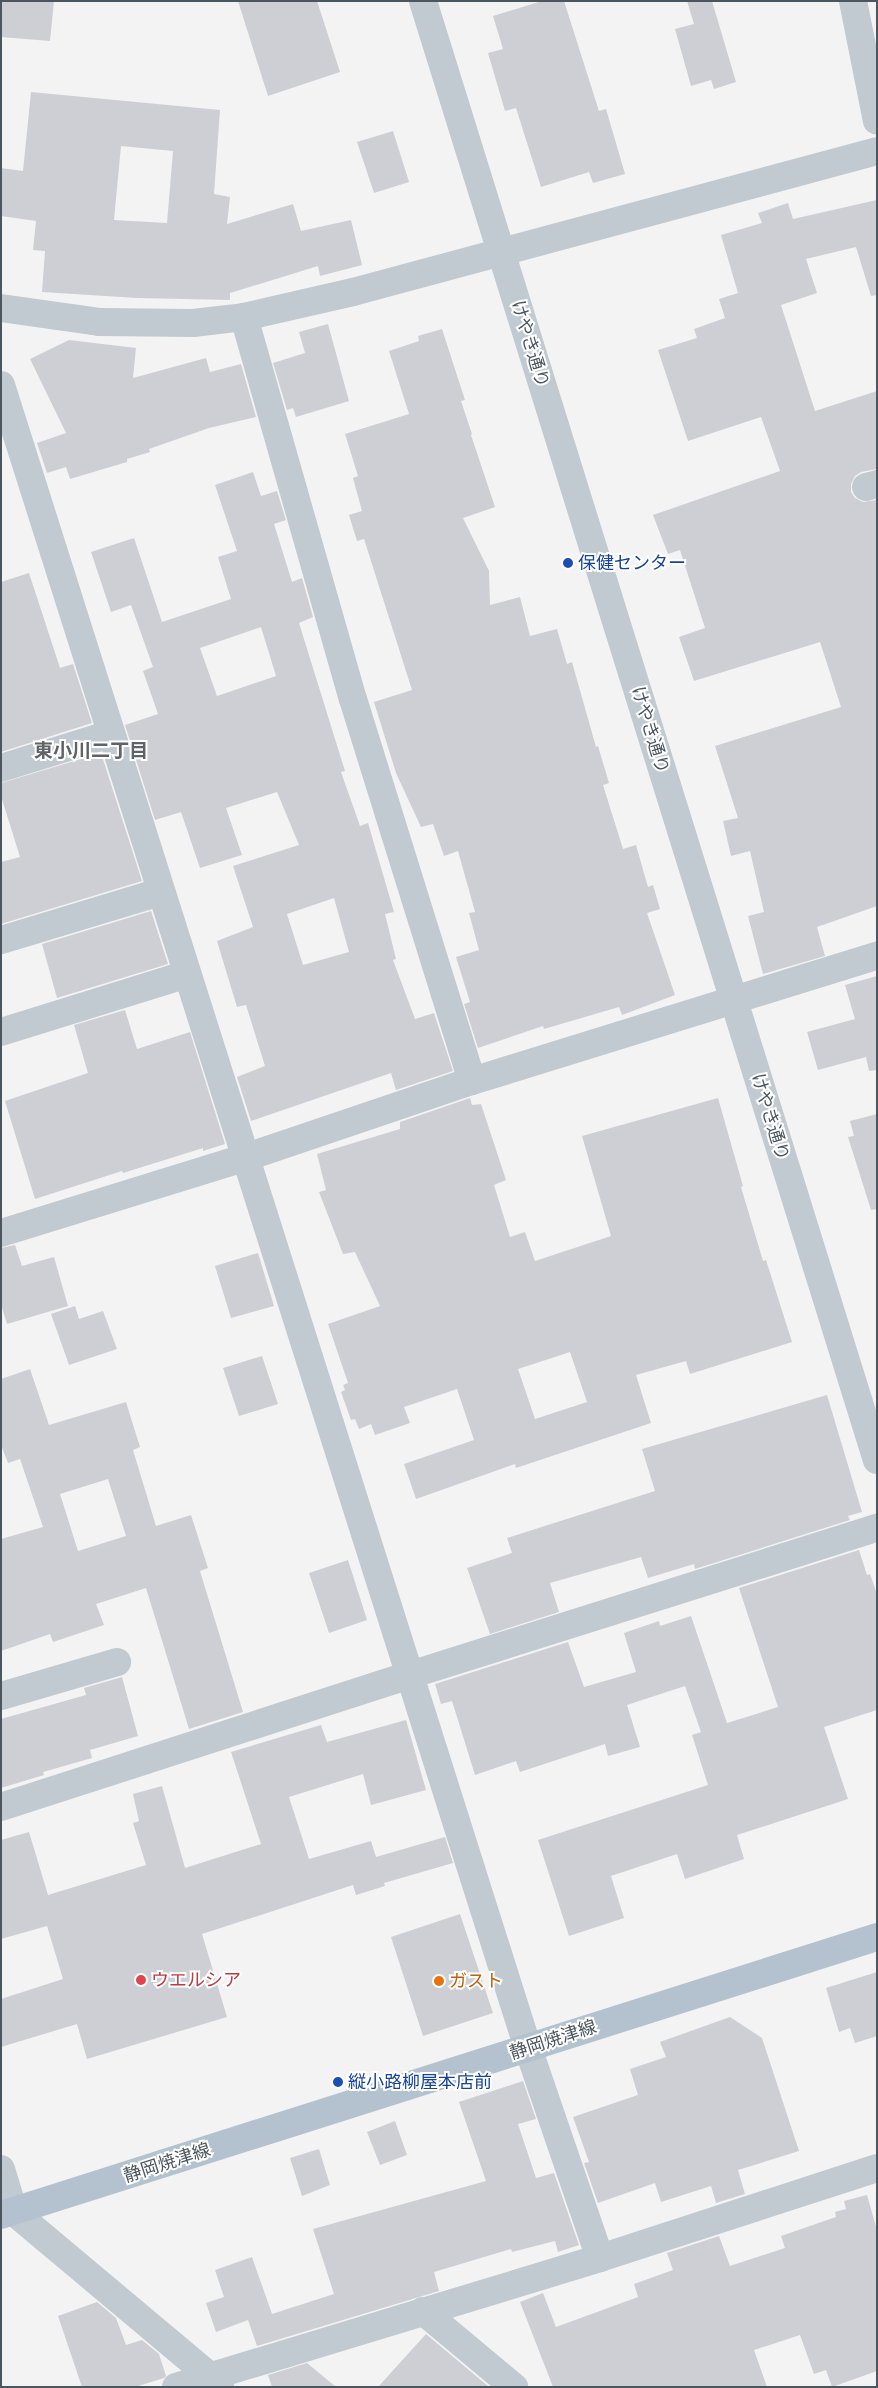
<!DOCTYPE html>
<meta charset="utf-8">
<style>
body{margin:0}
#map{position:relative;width:878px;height:2388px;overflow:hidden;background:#f4f3f3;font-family:Signika,"Noto Sans JP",sans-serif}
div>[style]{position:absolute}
.building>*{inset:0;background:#cdcfd4}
.minor>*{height:28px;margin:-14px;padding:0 14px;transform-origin:14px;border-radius:14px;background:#c1cad0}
.major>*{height:28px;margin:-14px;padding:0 14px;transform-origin:14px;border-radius:14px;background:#b4c2cf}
.dots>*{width:14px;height:14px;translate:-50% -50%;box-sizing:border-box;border:2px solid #fff;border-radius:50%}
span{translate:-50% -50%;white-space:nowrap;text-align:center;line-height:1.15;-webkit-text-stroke:4px #fff;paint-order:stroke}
.street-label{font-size:18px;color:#4b565f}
.transit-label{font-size:18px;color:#164399}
.left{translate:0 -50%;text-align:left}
.health-label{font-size:18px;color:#be3a42}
.food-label{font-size:18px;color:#c56008}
.neighbourhood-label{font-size:19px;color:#5f6367;font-weight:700}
.frame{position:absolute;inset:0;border:2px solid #4b565f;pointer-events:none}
</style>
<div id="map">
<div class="building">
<i style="clip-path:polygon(1px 1px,54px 1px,50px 41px,1px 37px)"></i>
<i style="clip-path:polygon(238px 1px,317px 1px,340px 72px,268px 96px)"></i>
<i style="clip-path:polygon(542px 1px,564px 1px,599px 111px,606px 109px,625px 174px,593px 183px,589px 172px,541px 187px,516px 108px,505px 111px,488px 53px,503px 49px,493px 16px)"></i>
<i style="clip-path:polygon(687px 1px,712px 1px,736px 82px,714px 89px,711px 80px,691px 86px,675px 29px,694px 24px)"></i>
<i style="clip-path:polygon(evenodd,31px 92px,220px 110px,214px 194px,230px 197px,227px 224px,293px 204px,301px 231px,351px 220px,362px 265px,320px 276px,318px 266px,230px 293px,230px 300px,137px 298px,42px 292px,45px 251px,33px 250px,36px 221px,1px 216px,1px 168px,23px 171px,31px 92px,121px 146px,173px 151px,167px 223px,114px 220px,121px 146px)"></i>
<i style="clip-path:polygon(393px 131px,409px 182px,374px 193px,357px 142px)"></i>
<i style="clip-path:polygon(877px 200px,877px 295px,871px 296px,856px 247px,806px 259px,817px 293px,781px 305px,815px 411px,877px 391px,877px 469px,861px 472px,855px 476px,851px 484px,851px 492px,855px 498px,863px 502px,877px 500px,877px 906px,817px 927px,825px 956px,763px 974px,748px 916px,764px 912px,750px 851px,731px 856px,723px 821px,738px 818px,715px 746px,841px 707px,820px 642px,694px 681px,679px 637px,705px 628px,680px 550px,668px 554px,653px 515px,780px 471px,761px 417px,688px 441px,658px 350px,697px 338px,694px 329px,725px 318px,719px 299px,738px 293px,721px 235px,762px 223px,758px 213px,788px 203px,793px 219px)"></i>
<i style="clip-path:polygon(328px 324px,349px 401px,296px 417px,293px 408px,287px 410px,273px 363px,305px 353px,299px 332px)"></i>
<i style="clip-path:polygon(442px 329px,465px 400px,461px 401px,472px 434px,471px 435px,495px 507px,463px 518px,489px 571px,490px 605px,520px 597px,530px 636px,557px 629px,567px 664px,572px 662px,596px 747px,598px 746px,609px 783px,603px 785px,623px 849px,636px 845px,648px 887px,653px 885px,660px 909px,647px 913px,675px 995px,622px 1015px,619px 1007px,544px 1029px,543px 1026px,478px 1048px,464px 1004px,470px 1002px,456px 957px,479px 950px,469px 913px,475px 912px,458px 851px,444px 856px,433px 824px,421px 827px,396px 773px,374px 702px,412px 690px,364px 539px,357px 541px,349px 515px,362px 511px,353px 478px,358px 476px,345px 434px,409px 414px,389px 351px,419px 341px,418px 336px)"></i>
<i style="clip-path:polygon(69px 340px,136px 348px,133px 378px,206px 358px,210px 372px,241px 364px,256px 417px,209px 428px,149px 449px,150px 452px,127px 459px,127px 462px,70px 479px,66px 467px,47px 473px,37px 443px,66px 433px,30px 359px)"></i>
<i style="clip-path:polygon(evenodd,253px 472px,261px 496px,277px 491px,286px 520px,274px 524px,292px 582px,302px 578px,313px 617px,299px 623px,345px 771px,341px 772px,360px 826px,368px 823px,394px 912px,385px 914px,396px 959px,393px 960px,415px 1019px,434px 1013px,453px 1071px,396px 1090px,391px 1073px,251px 1121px,237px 1077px,265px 1066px,246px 1005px,237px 1007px,217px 941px,253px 927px,233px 866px,299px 845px,277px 792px,226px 808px,242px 855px,200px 868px,181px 812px,155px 820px,125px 725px,158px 714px,143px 671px,153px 667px,131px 605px,111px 612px,91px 552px,134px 538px,162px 622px,231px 599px,218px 557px,237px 551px,215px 485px,253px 472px,261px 627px,276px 676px,217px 696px,200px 648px,261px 627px,253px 472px,334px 898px,349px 952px,303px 965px,287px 914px,334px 898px)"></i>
<i style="clip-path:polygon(29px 573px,60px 668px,73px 664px,92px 723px,1px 752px,1px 582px)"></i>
<i style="clip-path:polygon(101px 753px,142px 881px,1px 924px,1px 862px,20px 857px,1px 796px,1px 783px)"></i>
<i style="clip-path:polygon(151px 911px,168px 964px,57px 998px,42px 944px)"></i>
<i style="clip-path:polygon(877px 976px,877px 1070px,869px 1071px,866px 1057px,818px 1070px,807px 1032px,855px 1019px,845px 985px)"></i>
<i style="clip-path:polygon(125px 1010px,137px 1049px,190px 1032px,225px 1144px,203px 1151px,203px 1148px,123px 1173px,122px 1171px,35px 1199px,5px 1101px,88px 1073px,74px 1025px)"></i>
<i style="clip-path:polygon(evenodd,470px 1098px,472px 1105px,481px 1104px,506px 1180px,494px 1185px,510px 1237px,525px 1232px,535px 1261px,611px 1236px,582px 1136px,718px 1098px,743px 1186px,741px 1187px,763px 1261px,766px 1260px,792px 1342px,690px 1374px,686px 1361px,636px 1375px,651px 1423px,516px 1468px,515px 1464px,416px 1499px,404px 1464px,474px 1440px,457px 1389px,404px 1407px,410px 1423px,375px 1435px,371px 1424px,359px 1429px,355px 1419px,351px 1420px,341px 1392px,345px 1390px,343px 1385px,348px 1383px,328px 1324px,380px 1306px,355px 1252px,343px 1254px,319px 1192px,326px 1190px,317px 1154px,400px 1129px,400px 1122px,470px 1098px,570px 1352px,587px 1402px,535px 1419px,518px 1369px,570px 1352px)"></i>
<i style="clip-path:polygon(877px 1114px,877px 1209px,871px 1210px,848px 1137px,854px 1136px,850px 1121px)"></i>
<i style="clip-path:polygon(15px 1245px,22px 1266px,54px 1257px,68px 1306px,7px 1324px,1px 1304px,1px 1248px)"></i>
<i style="clip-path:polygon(258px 1253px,274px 1306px,231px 1318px,215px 1266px)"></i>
<i style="clip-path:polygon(75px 1306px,79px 1319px,103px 1311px,117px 1349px,69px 1365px,51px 1314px)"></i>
<i style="clip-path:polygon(262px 1356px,278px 1404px,239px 1416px,223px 1368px)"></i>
<i style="clip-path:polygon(evenodd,30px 1369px,49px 1425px,126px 1402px,140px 1447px,133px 1450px,156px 1526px,191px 1515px,208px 1568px,200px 1571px,243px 1712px,189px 1729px,146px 1588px,96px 1604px,104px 1625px,53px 1642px,50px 1634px,1px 1651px,1px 1539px,43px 1527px,20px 1459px,8px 1463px,1px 1445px,1px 1379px,30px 1369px,108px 1479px,126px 1536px,78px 1551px,60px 1494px,108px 1479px)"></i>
<i style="clip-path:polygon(827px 1395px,862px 1512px,848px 1516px,850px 1520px,695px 1569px,694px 1564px,648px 1578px,641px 1557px,550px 1583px,559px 1612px,490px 1634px,467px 1568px,512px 1553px,507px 1538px,655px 1491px,642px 1449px)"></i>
<i style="clip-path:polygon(859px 1550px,867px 1575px,870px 1574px,877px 1594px,877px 1710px,824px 1727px,848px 1799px,737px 1835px,744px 1859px,685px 1879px,677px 1854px,611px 1876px,624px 1918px,569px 1936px,538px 1840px,708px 1785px,692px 1735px,701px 1732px,685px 1686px,627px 1705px,640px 1747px,608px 1756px,605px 1744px,520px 1772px,516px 1761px,475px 1775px,452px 1701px,441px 1704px,435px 1684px,568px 1642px,584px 1687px,636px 1672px,624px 1633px,659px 1621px,660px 1626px,691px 1616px,727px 1723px,778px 1707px,739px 1588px)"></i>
<i style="clip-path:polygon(348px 1560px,367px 1620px,329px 1633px,309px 1573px)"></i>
<i style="clip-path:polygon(122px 1677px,138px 1736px,90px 1750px,92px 1758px,43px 1772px,44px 1775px,1px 1788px,1px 1719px,86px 1695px,84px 1688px)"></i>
<i style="clip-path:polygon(406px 1720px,426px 1790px,371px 1805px,363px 1774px,289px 1797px,309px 1859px,371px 1841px,376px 1857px,445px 1837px,453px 1863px,384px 1883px,385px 1886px,356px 1895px,353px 1885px,202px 1934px,227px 2017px,87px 2059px,77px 2024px,1px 2047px,1px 1999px,63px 1979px,47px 1926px,1px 1939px,1px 1840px,29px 1832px,48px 1895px,146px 1865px,133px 1823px,139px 1821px,133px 1794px,162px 1786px,185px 1868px,261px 1844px,231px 1752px,321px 1725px,327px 1742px)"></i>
<i style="clip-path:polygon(460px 1914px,493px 2013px,423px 2036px,391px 1937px)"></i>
<i style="clip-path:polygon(877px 1972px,877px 2036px,855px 2043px,850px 2028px,839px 2032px,826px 1988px)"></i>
<i style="clip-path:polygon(730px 2017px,762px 2038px,799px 2151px,738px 2170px,745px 2194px,716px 2203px,711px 2186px,661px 2202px,655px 2183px,598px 2203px,584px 2163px,589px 2162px,573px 2117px,638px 2095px,630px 2069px,666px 2057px,660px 2042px)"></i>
<i style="clip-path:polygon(523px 2081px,536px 2119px,518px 2124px,536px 2178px,554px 2173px,579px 2245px,558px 2252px,555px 2241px,512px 2252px,511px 2249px,434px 2272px,439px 2291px,257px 2346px,248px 2320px,216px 2332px,206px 2303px,224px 2297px,215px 2270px,252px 2257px,272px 2314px,334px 2294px,313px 2229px,486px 2181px,459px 2102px)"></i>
<i style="clip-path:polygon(395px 2121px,407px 2155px,380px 2165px,367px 2132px)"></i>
<i style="clip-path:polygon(319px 2149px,330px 2185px,302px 2196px,290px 2158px)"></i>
<i style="clip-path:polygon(867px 2195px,877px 2230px,877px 2371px,832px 2387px,826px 2370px,814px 2374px,800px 2335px,754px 2350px,767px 2387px,553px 2387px,520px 2302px,543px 2293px,556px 2327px,638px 2297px,634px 2284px,673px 2270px,667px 2253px,719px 2236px,730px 2266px,785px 2248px,781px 2236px,836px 2217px,835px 2212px,846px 2209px,844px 2201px)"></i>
<i style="clip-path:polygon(97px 2302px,116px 2318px,126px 2345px,142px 2340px,159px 2354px,166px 2376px,164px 2378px,135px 2387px,82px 2387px,58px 2316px)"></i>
<i style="clip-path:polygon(426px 2334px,489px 2387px,378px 2387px)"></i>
<i style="clip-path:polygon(307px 2363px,336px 2387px,272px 2387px,268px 2375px)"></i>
</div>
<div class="minor">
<i style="left:423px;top:1px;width:1528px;rotate:72.72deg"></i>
<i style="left:853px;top:1px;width:122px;rotate:78.7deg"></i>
<i style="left:1px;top:308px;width:99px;rotate:8.1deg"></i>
<i style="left:99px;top:322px;width:94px;rotate:0.6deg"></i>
<i style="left:193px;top:323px;width:51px;rotate:-6.7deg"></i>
<i style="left:244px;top:317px;width:112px;rotate:-12.9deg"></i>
<i style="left:353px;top:292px;width:543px;rotate:-15.06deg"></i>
<i style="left:244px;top:317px;width:397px;rotate:74.1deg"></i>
<i style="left:353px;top:699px;width:400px;rotate:72.7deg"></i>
<i style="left:1px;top:385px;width:1745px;rotate:72.42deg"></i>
<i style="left:528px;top:2048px;width:222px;rotate:71.1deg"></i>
<i style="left:866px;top:487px;width:11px;rotate:-15deg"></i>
<i style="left:1px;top:768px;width:114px;rotate:-17.3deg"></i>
<i style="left:1px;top:940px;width:166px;rotate:-16.8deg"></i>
<i style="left:1px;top:1032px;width:195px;rotate:-17.3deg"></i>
<i style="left:1px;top:1233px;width:257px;rotate:-17.2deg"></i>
<i style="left:247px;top:1157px;width:237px;rotate:-18.7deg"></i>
<i style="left:472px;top:1081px;width:424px;rotate:-17.2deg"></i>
<i style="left:1px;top:1696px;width:121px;rotate:-16.3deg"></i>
<i style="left:1px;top:1807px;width:430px;rotate:-17.9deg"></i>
<i style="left:410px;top:1675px;width:490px;rotate:-17.5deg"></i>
<i style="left:1px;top:2169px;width:45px;rotate:73.2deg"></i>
<i style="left:1px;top:2201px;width:286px;rotate:40deg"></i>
<i style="left:423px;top:2311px;width:119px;rotate:39.9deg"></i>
<i style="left:176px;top:2387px;width:443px;rotate:-16.9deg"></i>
<i style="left:600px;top:2258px;width:291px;rotate:-18deg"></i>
</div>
<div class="major">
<i style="left:1px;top:2215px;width:919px;rotate:-17.61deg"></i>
</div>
<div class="dots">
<i style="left:568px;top:563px;background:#1a4fb4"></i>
<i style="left:141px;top:1980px;background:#e0444e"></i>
<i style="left:439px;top:1981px;background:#e8710a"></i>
<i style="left:338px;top:2082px;background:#1a4fb4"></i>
</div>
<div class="street-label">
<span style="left:530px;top:344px;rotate:73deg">けやき通り</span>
<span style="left:650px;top:730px;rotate:73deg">けやき通り</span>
<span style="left:770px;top:1117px;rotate:73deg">けやき通り</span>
<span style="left:553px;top:2040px;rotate:-18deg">静岡焼津線</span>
<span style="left:167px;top:2163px;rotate:-18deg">静岡焼津線</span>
</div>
<div class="transit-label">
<span class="left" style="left:578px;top:563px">保健センター</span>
<span class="left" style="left:348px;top:2082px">縦小路柳屋本店前</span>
</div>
<div class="health-label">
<span class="left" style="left:151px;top:1980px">ウエルシア</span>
</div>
<div class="food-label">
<span class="left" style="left:449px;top:1981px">ガスト</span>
</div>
<div class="neighbourhood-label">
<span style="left:91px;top:752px">東小川二丁目</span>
</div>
<div class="frame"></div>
</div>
